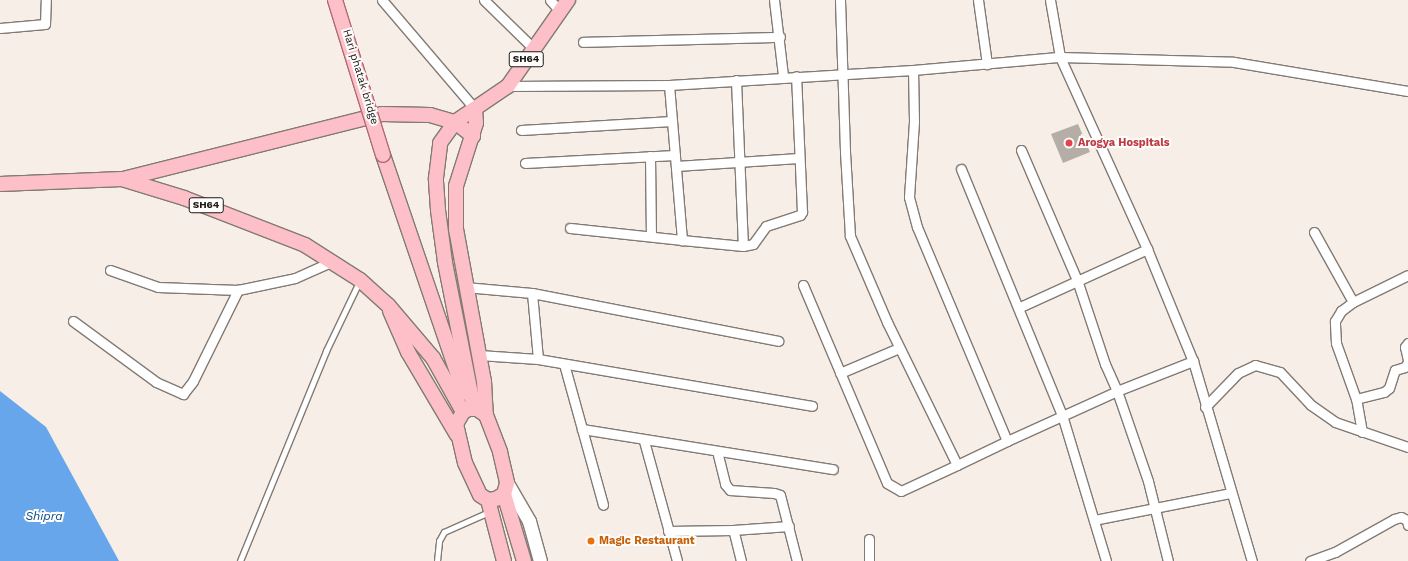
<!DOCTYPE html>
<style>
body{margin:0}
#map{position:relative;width:1408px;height:561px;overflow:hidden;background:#f7eee7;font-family:"Work Sans",sans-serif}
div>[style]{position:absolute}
.water>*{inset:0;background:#68a6eb}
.building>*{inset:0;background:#b5aea6}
.roads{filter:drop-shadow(1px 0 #827a74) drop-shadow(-1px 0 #827a74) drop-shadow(0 1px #827a74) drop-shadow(0 -1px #827a74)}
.lane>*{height:4.5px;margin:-2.25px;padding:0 2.25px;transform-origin:2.25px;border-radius:2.25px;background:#fff}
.street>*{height:9px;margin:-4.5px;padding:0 4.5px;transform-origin:4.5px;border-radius:4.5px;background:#fff}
.secondary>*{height:13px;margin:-6.5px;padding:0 6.5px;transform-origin:6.5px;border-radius:6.5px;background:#fff}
.primary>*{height:14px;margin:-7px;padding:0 7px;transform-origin:7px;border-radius:7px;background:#fec0c8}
.bridges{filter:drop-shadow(1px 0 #ae6a72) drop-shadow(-1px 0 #ae6a72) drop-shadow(0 1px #ae6a72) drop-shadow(0 -1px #ae6a72)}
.primary-bridge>*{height:14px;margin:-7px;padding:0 7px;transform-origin:7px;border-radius:7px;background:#fec0c8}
.dots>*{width:11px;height:11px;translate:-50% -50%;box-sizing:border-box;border:2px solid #fffdfb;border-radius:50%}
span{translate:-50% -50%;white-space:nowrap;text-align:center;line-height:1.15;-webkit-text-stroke:4px #fffdfb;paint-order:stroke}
.shield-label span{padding:1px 3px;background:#fffdfb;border:1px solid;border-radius:3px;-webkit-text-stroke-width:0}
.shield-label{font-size:10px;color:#1b1816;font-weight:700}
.street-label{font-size:11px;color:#1b1816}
.health-label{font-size:11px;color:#be3a42;font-weight:700}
.left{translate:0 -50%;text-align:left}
.food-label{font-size:11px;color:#c56008;font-weight:700}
.water-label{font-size:12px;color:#074c8a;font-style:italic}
</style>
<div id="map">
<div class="water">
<i style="clip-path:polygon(0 391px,46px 427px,119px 561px,0 561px)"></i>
</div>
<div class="building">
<i style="clip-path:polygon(1078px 124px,1090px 152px,1063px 163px,1051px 134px)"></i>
</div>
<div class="roads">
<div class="lane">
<i style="left:240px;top:561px;width:227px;rotate:-67.7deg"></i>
<i style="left:326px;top:351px;width:76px;rotate:-64.4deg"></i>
<i style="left:437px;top:561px;width:20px;rotate:-84deg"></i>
<i style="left:439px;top:541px;width:10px;rotate:-61deg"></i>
<i style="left:444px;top:532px;width:49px;rotate:-24deg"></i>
</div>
<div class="street">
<i style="left:382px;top:0;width:143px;rotate:49.5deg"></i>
<i style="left:484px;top:0;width:69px;rotate:44.4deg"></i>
<i style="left:550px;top:0;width:15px;rotate:48deg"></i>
<i style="left:774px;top:0;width:77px;rotate:83.2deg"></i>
<i style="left:840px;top:0;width:152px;rotate:88.1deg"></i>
<i style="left:845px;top:152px;width:84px;rotate:86.6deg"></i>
<i style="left:850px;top:236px;width:94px;rotate:66.7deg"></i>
<i style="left:887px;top:322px;width:159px;rotate:63.9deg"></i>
<i style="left:957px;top:465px;width:55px;rotate:-25.6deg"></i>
<i style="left:1007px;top:441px;width:232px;rotate:-112.8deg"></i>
<i style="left:917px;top:227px;width:31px;rotate:-105deg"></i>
<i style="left:909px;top:197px;width:76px;rotate:-86.2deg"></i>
<i style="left:914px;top:121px;width:51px;rotate:-91.1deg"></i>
<i style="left:978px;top:0;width:65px;rotate:82deg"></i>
<i style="left:1050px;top:0;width:58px;rotate:80deg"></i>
<i style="left:1060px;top:57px;width:211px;rotate:65.6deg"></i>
<i style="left:1147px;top:249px;width:121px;rotate:67.7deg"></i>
<i style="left:1193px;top:361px;width:209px;rotate:73.6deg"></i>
<i style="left:0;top:28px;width:45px;rotate:-5.1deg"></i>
<i style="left:45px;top:24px;width:24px;rotate:-88deg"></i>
<i style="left:583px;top:42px;width:197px;rotate:-1.5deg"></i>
<i style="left:736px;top:80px;width:166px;rotate:87.6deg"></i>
<i style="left:669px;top:85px;width:156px;rotate:85.2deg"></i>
<i style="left:682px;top:240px;width:61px;rotate:5.6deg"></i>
<i style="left:743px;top:246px;width:10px;rotate:-11deg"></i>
<i style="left:753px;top:244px;width:22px;rotate:-54deg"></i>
<i style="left:766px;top:226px;width:36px;rotate:-18deg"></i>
<i style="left:800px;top:215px;width:4px;rotate:-56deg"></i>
<i style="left:802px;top:212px;width:136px;rotate:-92.5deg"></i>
<i style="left:508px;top:86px;width:161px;rotate:-0.4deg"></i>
<i style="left:669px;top:85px;width:244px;rotate:-3.5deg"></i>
<i style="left:913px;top:70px;width:148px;rotate:-5.1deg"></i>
<i style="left:1060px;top:57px;width:174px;rotate:1.6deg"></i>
<i style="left:1234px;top:62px;width:176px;rotate:9.5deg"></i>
<i style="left:521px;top:130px;width:151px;rotate:-3.4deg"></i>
<i style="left:1021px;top:150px;width:142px;rotate:66.7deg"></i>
<i style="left:1077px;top:280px;width:89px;rotate:71.6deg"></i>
<i style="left:1105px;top:364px;width:30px;rotate:66deg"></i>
<i style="left:1117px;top:391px;width:95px;rotate:71deg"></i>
<i style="left:1148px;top:481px;width:82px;rotate:76deg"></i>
<i style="left:650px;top:156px;width:80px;rotate:89.3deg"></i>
<i style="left:525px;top:163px;width:150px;rotate:-3.1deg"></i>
<i style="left:676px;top:166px;width:123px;rotate:-3.7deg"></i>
<i style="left:961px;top:169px;width:266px;rotate:67.7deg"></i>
<i style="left:1062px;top:415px;width:152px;rotate:73.2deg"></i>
<i style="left:570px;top:228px;width:113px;rotate:6.1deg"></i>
<i style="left:1314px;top:232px;width:80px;rotate:60.9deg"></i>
<i style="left:110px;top:270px;width:51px;rotate:19.5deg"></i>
<i style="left:158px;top:287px;width:80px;rotate:2.1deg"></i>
<i style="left:238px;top:290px;width:58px;rotate:-11.9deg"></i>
<i style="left:295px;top:278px;width:42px;rotate:-24.1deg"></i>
<i style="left:803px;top:285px;width:215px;rotate:67deg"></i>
<i style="left:887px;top:483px;width:16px;rotate:30deg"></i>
<i style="left:901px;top:491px;width:62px;rotate:-24.9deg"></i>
<i style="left:465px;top:287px;width:67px;rotate:5.1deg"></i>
<i style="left:532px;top:293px;width:251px;rotate:11deg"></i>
<i style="left:532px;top:293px;width:66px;rotate:84.8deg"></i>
<i style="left:1020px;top:307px;width:140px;rotate:-24.5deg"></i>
<i style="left:73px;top:321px;width:103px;rotate:36.3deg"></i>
<i style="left:156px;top:382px;width:30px;rotate:24deg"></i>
<i style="left:183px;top:394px;width:16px;rotate:-52deg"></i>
<i style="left:193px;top:381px;width:102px;rotate:-63.7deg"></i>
<i style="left:1408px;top:343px;width:5px;rotate:127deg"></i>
<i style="left:1405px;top:347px;width:13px;rotate:77deg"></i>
<i style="left:479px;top:355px;width:59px;rotate:3.9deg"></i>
<i style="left:538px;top:359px;width:278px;rotate:9.7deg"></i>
<i style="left:564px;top:364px;width:146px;rotate:74.5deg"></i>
<i style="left:840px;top:373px;width:64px;rotate:-23deg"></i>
<i style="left:1356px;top:399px;width:29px;rotate:-14deg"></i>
<i style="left:1384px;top:392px;width:6px;rotate:-39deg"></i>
<i style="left:1389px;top:388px;width:19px;rotate:-72deg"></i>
<i style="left:1395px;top:370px;width:10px;rotate:-17deg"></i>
<i style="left:1405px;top:367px;width:6px;rotate:-59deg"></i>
<i style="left:1205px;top:407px;width:47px;rotate:-45.9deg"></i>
<i style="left:1238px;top:373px;width:19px;rotate:-25deg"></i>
<i style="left:1255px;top:365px;width:26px;rotate:16deg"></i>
<i style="left:1280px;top:372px;width:45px;rotate:46.8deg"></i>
<i style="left:1311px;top:405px;width:29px;rotate:35deg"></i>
<i style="left:1335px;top:422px;width:77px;rotate:18.9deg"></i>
<i style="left:582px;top:429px;width:254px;rotate:9.1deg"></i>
<i style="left:1362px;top:432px;width:34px;rotate:-100deg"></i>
<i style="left:1356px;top:399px;width:59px;rotate:-109.7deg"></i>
<i style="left:1336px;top:343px;width:22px;rotate:-93deg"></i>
<i style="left:1335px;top:321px;width:12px;rotate:-59deg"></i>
<i style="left:1341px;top:311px;width:15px;rotate:-37deg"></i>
<i style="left:1353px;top:302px;width:61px;rotate:-26.1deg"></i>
<i style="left:644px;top:441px;width:124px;rotate:74.6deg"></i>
<i style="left:1007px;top:441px;width:121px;rotate:-24.4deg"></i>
<i style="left:1117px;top:391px;width:82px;rotate:-21.5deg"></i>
<i style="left:717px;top:451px;width:34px;rotate:76deg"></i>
<i style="left:725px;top:484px;width:8px;rotate:50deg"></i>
<i style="left:730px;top:490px;width:44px;rotate:3.9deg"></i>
<i style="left:774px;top:493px;width:6px;rotate:18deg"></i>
<i style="left:780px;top:495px;width:68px;rotate:75.6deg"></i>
<i style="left:1094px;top:520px;width:139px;rotate:-11.2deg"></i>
<i style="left:668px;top:531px;width:65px;rotate:-0.9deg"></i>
<i style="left:741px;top:561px;width:32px;rotate:-104deg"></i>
<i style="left:733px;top:530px;width:56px;rotate:-4.1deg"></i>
<i style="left:869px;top:561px;width:22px;rotate:-90deg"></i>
<i style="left:1310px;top:561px;width:27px;rotate:-20deg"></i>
<i style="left:1335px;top:552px;width:68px;rotate:-29.2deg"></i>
<i style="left:1394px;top:519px;width:7px;rotate:-16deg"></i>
<i style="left:1401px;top:517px;width:7px;rotate:27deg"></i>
<i style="left:1407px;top:520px;width:5px;rotate:79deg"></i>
</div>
<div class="secondary">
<i style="left:507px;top:483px;width:44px;rotate:59.9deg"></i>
<i style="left:529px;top:521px;width:41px;rotate:74.6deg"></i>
</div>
<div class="primary">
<i style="left:475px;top:109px;width:14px;rotate:86deg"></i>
<i style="left:476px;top:123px;width:66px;rotate:107.6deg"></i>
<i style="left:456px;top:186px;width:43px;rotate:90deg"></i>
<i style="left:456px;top:229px;width:155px;rotate:79.6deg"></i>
<i style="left:484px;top:381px;width:34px;rotate:87deg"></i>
<i style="left:383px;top:155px;width:251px;rotate:71.2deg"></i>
<i style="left:123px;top:179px;width:267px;rotate:-14.1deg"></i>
<i style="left:382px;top:114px;width:48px;rotate:1.2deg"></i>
<i style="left:430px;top:115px;width:26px;rotate:16deg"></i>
<i style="left:455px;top:122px;width:23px;rotate:38deg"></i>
<i style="left:0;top:184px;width:122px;rotate:-2.3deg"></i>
<i style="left:122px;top:179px;width:65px;rotate:17deg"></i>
<i style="left:184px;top:198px;width:130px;rotate:21.2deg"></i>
<i style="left:305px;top:245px;width:65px;rotate:32.5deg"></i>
<i style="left:360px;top:280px;width:38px;rotate:42deg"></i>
<i style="left:388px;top:305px;width:70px;rotate:49.7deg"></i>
<i style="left:433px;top:358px;width:62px;rotate:60.9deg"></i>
<i style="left:390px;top:311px;width:45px;rotate:66.3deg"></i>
<i style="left:408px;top:352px;width:96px;rotate:59.4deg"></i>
<i style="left:469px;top:409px;width:8px"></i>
<i style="left:477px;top:409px;width:11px;rotate:34deg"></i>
<i style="left:486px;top:415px;width:40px;rotate:69deg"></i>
<i style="left:500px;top:452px;width:32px;rotate:77deg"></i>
<i style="left:507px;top:483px;width:11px;rotate:105deg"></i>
<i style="left:504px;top:494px;width:9px;rotate:148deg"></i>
<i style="left:496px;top:499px;width:8px;rotate:173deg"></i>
<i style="left:488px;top:500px;width:9px;rotate:-148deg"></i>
<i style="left:480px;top:495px;width:35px;rotate:-115deg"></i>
<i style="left:465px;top:463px;width:40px;rotate:-103deg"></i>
<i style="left:456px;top:424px;width:14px;rotate:-60deg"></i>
<i style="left:463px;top:412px;width:7px;rotate:-27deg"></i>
<i style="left:474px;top:409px;width:150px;rotate:-101.2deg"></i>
<i style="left:445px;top:262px;width:52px;rotate:-97.7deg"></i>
<i style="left:438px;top:210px;width:32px;rotate:-94deg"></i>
<i style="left:436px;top:178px;width:35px;rotate:-83deg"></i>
<i style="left:440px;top:143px;width:26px;rotate:-54deg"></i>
<i style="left:455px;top:122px;width:64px;rotate:-34.2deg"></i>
<i style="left:508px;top:86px;width:105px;rotate:-55.1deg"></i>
<i style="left:504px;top:494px;width:70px;rotate:73.4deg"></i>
<i style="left:488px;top:500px;width:63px;rotate:75.3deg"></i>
</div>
</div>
<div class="bridges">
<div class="primary-bridge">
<i style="left:335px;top:0;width:162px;rotate:72.8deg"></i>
</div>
</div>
<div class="dots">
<i style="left:1069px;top:143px;background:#e0444e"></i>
<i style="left:591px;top:541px;background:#e8710a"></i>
</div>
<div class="shield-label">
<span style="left:526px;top:59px">SH64</span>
<span style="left:206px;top:205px">SH64</span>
</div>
<div class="street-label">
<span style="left:360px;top:77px;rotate:73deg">Hari phatak bridge</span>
</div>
<div class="health-label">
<span class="left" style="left:1078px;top:143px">Arogya Hospitals</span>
</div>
<div class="food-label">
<span class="left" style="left:599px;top:541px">Magic Restaurant</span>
</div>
<div class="water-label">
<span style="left:44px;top:517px">Shipra</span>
</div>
</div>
